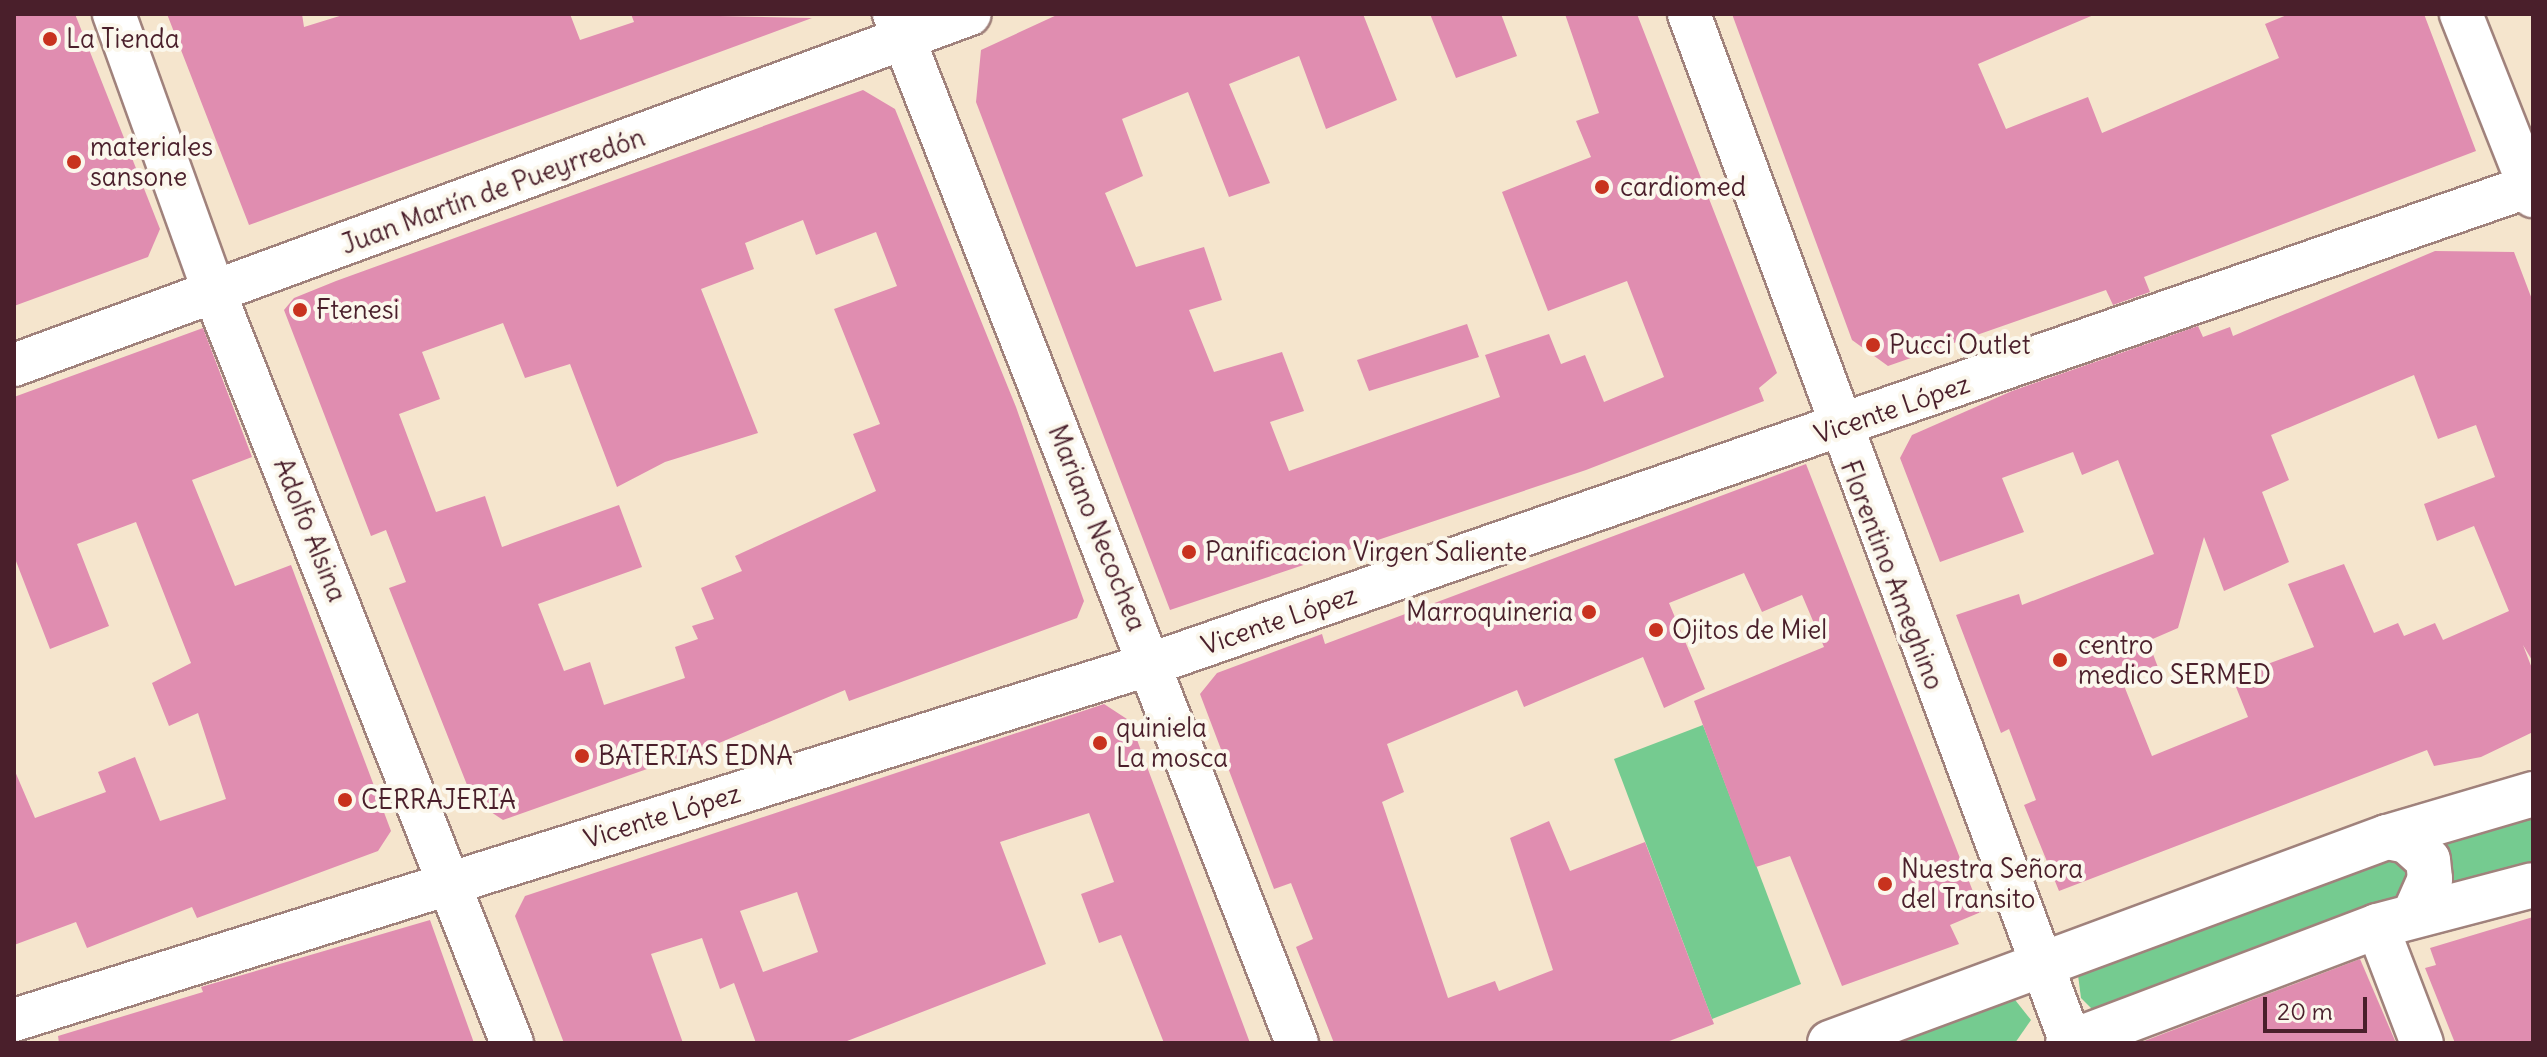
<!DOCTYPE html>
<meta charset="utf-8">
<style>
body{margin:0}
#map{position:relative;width:2547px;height:1057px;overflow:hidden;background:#f5e5cd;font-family:Delius,sans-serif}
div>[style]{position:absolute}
.green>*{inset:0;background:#75cb90}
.building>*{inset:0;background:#e08db0}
.roads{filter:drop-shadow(2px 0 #a0827c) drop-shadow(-2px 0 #a0827c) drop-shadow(0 2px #a0827c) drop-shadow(0 -2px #a0827c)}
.street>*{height:42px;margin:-21px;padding:0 21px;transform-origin:21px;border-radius:21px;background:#fff}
.primary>*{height:44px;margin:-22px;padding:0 22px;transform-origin:22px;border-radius:22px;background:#fff}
.dots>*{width:22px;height:22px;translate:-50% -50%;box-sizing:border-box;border:4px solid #fbf7ec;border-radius:50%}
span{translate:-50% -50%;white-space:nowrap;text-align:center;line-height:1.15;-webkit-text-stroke:8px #fbf7ec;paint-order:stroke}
.poi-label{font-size:26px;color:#4a1f2b}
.left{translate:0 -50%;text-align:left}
.right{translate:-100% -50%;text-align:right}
.street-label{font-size:26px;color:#4a1f2b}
.frame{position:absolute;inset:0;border:16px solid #4a1f2b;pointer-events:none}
.scale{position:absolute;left:2263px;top:997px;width:104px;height:36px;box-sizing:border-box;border:4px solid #4a1f2b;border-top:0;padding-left:10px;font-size:24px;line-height:28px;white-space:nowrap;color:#4a1f2b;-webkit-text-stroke:6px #fbf7ec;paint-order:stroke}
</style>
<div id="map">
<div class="green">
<i style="clip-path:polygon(1703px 725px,1801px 984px,1712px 1019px,1614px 759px)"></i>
<i style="clip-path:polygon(2533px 812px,2533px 868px,2444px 888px,2434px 838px)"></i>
<i style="clip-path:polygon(2387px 850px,2410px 872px,2400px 902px,2114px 1010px,2092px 1009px,2081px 998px,2078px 975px,2087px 963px)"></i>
<i style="clip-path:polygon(2008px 991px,2031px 1020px,2015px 1043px,1860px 1043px)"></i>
</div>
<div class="building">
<i style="clip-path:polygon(14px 14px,75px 14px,160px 229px,148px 257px,14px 306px)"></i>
<i style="clip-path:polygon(167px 14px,302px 14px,304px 27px,346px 14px,570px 14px,580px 40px,634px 22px,631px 14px,812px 18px,249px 225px)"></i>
<i style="clip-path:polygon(1059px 14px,1363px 14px,1397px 100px,1326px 129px,1299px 56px,1229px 84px,1270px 183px,1229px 197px,1188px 92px,1122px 119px,1143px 176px,1105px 193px,1136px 267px,1204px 247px,1222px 300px,1189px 310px,1214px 372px,1282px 352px,1304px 411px,1270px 422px,1289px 471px,1500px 397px,1485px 355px,1549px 334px,1561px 364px,1585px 355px,1604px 402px,1664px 377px,1627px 281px,1548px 311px,1502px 192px,1591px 157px,1576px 121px,1599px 113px,1565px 14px,1637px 14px,1777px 373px,1759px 388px,1764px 401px,1586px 470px,1170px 610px,976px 102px,981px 50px)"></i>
<i style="clip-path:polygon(1430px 14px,1501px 14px,1517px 56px,1456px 78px)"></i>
<i style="clip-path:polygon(1732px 14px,2096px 14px,1978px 64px,2006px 129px,2088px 97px,2102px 133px,2279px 58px,2265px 24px,2289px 14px,2424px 14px,2476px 151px,2144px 277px,2150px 292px,2113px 305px,2106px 290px,1888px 366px,1852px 340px)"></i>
<i style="clip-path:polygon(evenodd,863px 90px,895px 109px,1016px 407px,1084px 601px,1077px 618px,849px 701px,845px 690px,712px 746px,503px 820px,473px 800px,389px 588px,406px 582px,386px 530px,371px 536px,284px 310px,294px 298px,336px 281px,863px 90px,803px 220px,816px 255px,876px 232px,897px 286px,834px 309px,880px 424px,853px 434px,876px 491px,735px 556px,742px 571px,701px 588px,714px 619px,692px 626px,698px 639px,675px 647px,685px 678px,604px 705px,590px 662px,564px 671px,538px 604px,642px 567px,619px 505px,502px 547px,485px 496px,436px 512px,399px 414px,440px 399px,422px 352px,503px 323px,525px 378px,570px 364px,617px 487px,665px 462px,758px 433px,701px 289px,754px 269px,745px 243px,803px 220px)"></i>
<i style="clip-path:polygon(evenodd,2435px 251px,2514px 252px,2533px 302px,2533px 662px,2523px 645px,2533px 671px,2533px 732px,2481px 757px,2434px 766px,2427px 750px,2059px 891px,2024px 805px,2036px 800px,2009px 729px,2001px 733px,1956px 615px,2019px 594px,2022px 605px,2154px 554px,2118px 460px,2082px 475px,2073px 452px,2002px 478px,2024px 532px,1940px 562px,1900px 458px,1912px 435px,2012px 391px,2198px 326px,2203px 337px,2230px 327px,2233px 336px,2435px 251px,2414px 375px,2438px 439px,2476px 425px,2495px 477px,2424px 504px,2437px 541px,2474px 526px,2509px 611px,2443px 640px,2435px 623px,2404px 636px,2398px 623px,2374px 633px,2344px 564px,2288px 584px,2314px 647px,2232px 677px,2248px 717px,2152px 756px,2123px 683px,2159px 670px,2148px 641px,2178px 628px,2204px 537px,2224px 591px,2289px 562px,2262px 492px,2289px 480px,2271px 435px,2414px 375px)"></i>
<i style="clip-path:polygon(1467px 324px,1479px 357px,1369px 391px,1357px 360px)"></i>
<i style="clip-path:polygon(203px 328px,252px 457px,192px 480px,235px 586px,291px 565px,391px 831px,378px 851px,197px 918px,192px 907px,87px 948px,76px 922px,14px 945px,14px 769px,35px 818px,106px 792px,98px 772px,135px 757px,160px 821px,226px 799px,198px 713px,169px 726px,152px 683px,191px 663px,136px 522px,77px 544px,109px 626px,50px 649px,14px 556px,14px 397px)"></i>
<i style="clip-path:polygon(1806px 464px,1981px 912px,1950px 925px,1959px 944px,1842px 986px,1790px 856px,1756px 867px,1694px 701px,1824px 647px,1802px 595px,1762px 612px,1744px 573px,1669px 603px,1705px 689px,1664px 708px,1643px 657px,1524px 707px,1517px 690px,1387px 744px,1404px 792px,1382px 802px,1448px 998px,1495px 981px,1499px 991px,1553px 970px,1510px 838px,1549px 821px,1570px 871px,1645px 842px,1714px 1024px,1664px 1043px,1334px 1043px,1296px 947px,1313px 939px,1291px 883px,1274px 889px,1200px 694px,1217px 673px,1322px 634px,1325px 644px)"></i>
<i style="clip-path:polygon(evenodd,1104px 704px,1130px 721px,1250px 1043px,1164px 1043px,1121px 935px,1099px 943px,1081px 894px,1114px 882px,1089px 813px,1000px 842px,1046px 964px,842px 1043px,756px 1043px,734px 983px,720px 989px,702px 938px,651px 954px,683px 1043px,564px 1043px,515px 916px,525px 896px,1104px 704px,797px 892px,818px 952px,763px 972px,740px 911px,797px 892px)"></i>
<i style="clip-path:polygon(2533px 917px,2533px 1043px,2455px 1043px,2425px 968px,2436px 965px,2430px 948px)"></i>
<i style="clip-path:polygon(430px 920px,474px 1043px,59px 1043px,58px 1036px,203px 992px,201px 987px)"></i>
<i style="clip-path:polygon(2360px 959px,2396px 1043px,2139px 1043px)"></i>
</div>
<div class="roads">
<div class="street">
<i style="left:114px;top:14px;width:298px;rotate:70.2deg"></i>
<i style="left:215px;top:294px;width:806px;rotate:68.37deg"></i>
<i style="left:894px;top:14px;width:1105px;rotate:68.61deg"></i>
<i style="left:1689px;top:14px;width:1098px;rotate:69.63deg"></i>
<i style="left:2461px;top:14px;width:196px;rotate:68.4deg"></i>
<i style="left:14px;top:365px;width:1018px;rotate:-20.16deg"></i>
<i style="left:2377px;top:926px;width:125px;rotate:69deg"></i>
<i style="left:14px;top:1020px;width:1191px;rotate:-17.39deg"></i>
<i style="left:1151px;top:664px;width:1463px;rotate:-19.12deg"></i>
</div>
<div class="primary">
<i style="left:2387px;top:837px;width:20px;rotate:11deg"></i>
<i style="left:2407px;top:841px;width:28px;rotate:42deg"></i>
<i style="left:2428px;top:860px;width:19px;rotate:84deg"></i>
<i style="left:2430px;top:879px;width:39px;rotate:114deg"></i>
<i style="left:1830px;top:1043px;width:594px;rotate:-20.3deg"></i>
<i style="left:2387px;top:837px;width:152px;rotate:-16.4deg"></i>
<i style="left:2068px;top:1043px;width:330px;rotate:-20.7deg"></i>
<i style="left:2377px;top:926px;width:161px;rotate:-14.7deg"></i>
</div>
</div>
<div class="dots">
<i style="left:50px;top:39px;background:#c8321e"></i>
<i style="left:74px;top:162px;background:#c8321e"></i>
<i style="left:1602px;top:187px;background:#c8321e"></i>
<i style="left:300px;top:310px;background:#c8321e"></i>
<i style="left:1873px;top:345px;background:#c8321e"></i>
<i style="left:1189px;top:552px;background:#c8321e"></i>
<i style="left:1589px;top:612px;background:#c8321e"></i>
<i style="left:1656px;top:630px;background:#c8321e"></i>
<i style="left:2060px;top:660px;background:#c8321e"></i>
<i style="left:1100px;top:743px;background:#c8321e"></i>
<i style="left:582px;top:756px;background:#c8321e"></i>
<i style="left:345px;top:800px;background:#c8321e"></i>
<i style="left:1885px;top:884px;background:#c8321e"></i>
</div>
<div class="poi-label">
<span class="left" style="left:66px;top:39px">La Tienda</span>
<span class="left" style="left:90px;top:162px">materiales<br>sansone</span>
<span class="left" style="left:1620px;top:187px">cardiomed</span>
<span class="left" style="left:316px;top:310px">Ftenesi</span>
<span class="left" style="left:1889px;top:345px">Pucci Outlet</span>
<span class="left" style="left:1205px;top:552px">Panificacion Virgen Saliente</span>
<span class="right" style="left:1573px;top:612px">Marroquineria</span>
<span class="left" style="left:1672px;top:630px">Ojitos de Miel</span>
<span class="left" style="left:2078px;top:660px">centro<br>medico SERMED</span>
<span class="left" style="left:1116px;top:743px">quiniela<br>La mosca</span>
<span class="left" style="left:598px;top:756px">BATERIAS EDNA</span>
<span class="left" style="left:361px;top:800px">CERRAJERIA</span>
<span class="left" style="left:1901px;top:884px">Nuestra Señora<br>del Transito</span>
</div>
<div class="street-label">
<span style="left:493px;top:191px;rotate:-20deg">Juan Martín de Pueyrredón</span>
<span style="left:1892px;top:409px;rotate:-19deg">Vicente López</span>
<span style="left:1097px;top:528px;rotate:68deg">Mariano Necochea</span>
<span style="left:310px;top:530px;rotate:68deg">Adolfo Alsina</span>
<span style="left:1892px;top:575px;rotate:69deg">Florentino Ameghino</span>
<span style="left:1279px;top:620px;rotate:-19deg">Vicente López</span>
<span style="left:662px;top:816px;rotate:-17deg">Vicente López</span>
</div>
<div class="frame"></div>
<div class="scale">20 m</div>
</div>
